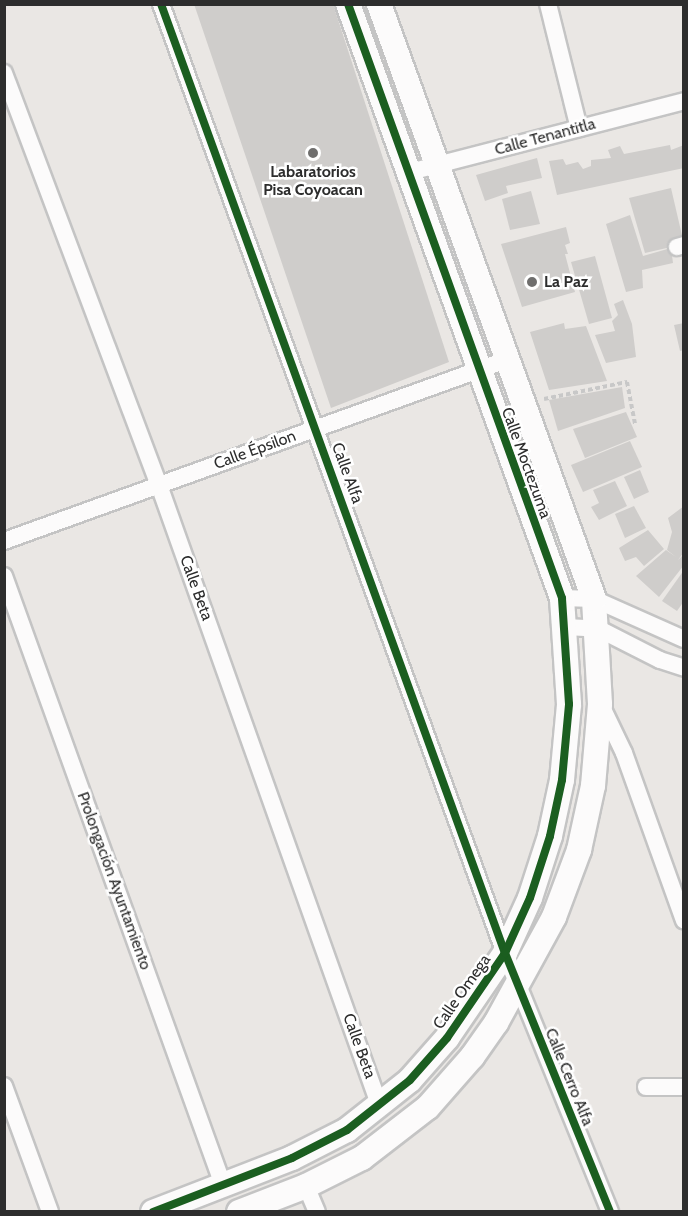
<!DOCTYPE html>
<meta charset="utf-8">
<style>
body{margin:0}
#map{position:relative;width:688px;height:1216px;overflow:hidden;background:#eae7e4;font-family:Cabin,sans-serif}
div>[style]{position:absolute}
.building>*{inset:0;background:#cfcdcb}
.path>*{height:4px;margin-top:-2px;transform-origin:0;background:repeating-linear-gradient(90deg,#c8c8c8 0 4.5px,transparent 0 7.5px)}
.roads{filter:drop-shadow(2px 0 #c4c4c4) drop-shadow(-2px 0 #c4c4c4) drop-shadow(0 2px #c4c4c4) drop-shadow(0 -2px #c4c4c4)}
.street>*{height:16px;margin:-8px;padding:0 8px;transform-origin:8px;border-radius:8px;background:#fcfbfb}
.secondary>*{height:24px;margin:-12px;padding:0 12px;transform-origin:12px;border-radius:12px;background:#fcfbfb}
.cycleway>*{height:8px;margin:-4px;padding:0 4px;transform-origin:4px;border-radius:4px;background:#1b5e20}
.dots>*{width:16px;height:16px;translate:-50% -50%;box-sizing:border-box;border:3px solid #fff;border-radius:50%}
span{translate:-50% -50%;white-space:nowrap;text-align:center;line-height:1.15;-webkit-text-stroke:5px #fff;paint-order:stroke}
.street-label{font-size:16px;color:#2d2d2d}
.poi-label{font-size:16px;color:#2d2d2d;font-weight:700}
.left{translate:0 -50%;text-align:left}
.frame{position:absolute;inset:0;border:6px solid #2d2d2d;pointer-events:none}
</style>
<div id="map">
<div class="building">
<i style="clip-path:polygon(194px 4px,333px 4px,449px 362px,331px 408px)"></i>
<i style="clip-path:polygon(670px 145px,671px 150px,684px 145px,684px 168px,557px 195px,549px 161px,563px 159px,566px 165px,578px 162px,583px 169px,591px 166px,591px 160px,611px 158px,608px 150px,620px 146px,624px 154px)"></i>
<i style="clip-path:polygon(537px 158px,542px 178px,506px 186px,508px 193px,485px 201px,476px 175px)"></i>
<i style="clip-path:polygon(671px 188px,684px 244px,645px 253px,629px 198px)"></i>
<i style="clip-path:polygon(531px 191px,540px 224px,510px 230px,502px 199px)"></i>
<i style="clip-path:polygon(630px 215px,643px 256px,671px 248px,673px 263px,642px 270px,643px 288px,626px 292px,606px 224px)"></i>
<i style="clip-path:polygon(566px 227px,570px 243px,565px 245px,568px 254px,565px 254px,575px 292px,522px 307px,501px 244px)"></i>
<i style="clip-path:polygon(595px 256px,612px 318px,589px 324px,571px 262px)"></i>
<i style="clip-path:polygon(623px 300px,632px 324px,636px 357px,606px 363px,595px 335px,615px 331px,612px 321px,618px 315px,614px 304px)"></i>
<i style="clip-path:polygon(564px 323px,565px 329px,586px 326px,607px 381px,549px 390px,530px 332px)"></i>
<i style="clip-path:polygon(684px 323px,684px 350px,680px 351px,674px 325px)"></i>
<i style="clip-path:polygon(622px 387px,625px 408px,558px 431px,549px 400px)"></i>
<i style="clip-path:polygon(626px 412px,637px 437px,585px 458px,573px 429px)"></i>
<i style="clip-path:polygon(630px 441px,642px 467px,583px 492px,571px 465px)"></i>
<i style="clip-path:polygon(640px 470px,649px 492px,634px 499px,624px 477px)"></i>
<i style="clip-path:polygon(615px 481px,627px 506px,599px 520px,591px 507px,599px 503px,593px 490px)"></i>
<i style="clip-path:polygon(634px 506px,646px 528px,625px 538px,615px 514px)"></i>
<i style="clip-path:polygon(684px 506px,684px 552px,678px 560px,684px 554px,684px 565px,659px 597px,636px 576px,666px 550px,676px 557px,667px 550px,672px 532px,668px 518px)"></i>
<i style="clip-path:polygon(648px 530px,664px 549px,644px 566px,636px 557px,625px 561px,619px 548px)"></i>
<i style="clip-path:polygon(684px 570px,684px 601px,677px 611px,662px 601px)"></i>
</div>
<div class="path">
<i style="left:544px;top:399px;width:85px;rotate:-11.6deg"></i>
<i style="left:627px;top:382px;width:43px;rotate:79.2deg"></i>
</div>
<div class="roads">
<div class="street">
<i style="left:161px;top:4px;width:1009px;rotate:70.08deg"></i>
<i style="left:505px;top:953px;width:279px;rotate:67.9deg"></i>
<i style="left:548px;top:4px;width:128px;rotate:76deg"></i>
<i style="left:4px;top:73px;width:440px;rotate:69.4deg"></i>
<i style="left:159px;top:485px;width:660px;rotate:70.44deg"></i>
<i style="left:406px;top:173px;width:287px;rotate:-14.5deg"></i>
<i style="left:677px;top:247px;width:7px;rotate:-16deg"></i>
<i style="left:4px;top:541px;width:534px;rotate:-19.83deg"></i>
<i style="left:4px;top:576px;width:647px;rotate:70.22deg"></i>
<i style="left:562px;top:598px;width:32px;rotate:2deg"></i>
<i style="left:594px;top:599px;width:98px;rotate:24deg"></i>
<i style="left:566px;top:627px;width:33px;rotate:3deg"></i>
<i style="left:599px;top:629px;width:68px;rotate:26.9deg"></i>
<i style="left:660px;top:660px;width:25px;rotate:18deg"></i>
<i style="left:601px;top:705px;width:53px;rotate:64.4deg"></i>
<i style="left:624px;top:753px;width:178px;rotate:70.3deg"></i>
<i style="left:4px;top:1086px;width:134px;rotate:69.9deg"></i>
<i style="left:646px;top:1087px;width:38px"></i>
<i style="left:306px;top:1186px;width:28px;rotate:67deg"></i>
</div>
<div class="secondary">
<i style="left:153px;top:1212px;width:149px;rotate:-21.2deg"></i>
<i style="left:292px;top:1158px;width:62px;rotate:-27deg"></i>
<i style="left:347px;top:1130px;width:80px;rotate:-38.4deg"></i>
<i style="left:410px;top:1080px;width:56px;rotate:-48.6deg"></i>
<i style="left:447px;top:1038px;width:103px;rotate:-55.7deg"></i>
<i style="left:505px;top:953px;width:60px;rotate:-65.6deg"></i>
<i style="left:530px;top:898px;width:65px;rotate:-72.1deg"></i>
<i style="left:550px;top:836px;width:57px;rotate:-77.9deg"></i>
<i style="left:562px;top:780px;width:76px;rotate:-84.7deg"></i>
<i style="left:569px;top:704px;width:106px;rotate:-93.8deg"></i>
<i style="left:562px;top:598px;width:631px;rotate:-109.81deg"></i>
<i style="left:239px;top:1212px;width:72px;rotate:-21.2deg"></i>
<i style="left:306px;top:1186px;width:63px;rotate:-26.6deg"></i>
<i style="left:362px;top:1158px;width:83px;rotate:-37.7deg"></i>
<i style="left:428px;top:1107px;width:67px;rotate:-48.7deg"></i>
<i style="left:472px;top:1057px;width:42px;rotate:-54.8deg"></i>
<i style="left:496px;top:1023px;width:121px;rotate:-61.3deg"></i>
<i style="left:554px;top:917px;width:72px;rotate:-69.5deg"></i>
<i style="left:579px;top:850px;width:66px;rotate:-77.7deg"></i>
<i style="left:593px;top:786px;width:82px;rotate:-85.1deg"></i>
<i style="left:600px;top:704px;width:105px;rotate:-93.3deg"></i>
<i style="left:594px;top:599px;width:633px;rotate:-109.87deg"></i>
</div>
</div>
<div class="cycleway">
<i style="left:161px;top:4px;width:1009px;rotate:70.08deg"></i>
<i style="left:505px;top:953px;width:279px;rotate:67.9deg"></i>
<i style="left:153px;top:1212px;width:149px;rotate:-21.2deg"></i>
<i style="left:292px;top:1158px;width:62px;rotate:-27deg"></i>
<i style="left:347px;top:1130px;width:80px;rotate:-38.4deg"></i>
<i style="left:410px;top:1080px;width:56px;rotate:-48.6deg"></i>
<i style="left:447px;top:1038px;width:103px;rotate:-55.7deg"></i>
<i style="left:505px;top:953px;width:60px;rotate:-65.6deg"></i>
<i style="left:530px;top:898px;width:65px;rotate:-72.1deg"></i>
<i style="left:550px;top:836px;width:57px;rotate:-77.9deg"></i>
<i style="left:562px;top:780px;width:76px;rotate:-84.7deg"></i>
<i style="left:569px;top:704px;width:106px;rotate:-93.8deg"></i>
<i style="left:562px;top:598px;width:631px;rotate:-109.81deg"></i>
</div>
<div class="dots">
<i style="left:313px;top:153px;background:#6f6e6d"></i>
<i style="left:532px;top:282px;background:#6f6e6d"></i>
</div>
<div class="street-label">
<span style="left:545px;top:137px;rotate:-15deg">Calle Tenantitla</span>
<span style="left:255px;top:450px;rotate:-20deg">Calle Épsilon</span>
<span style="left:526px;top:463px;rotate:70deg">Calle Moctezuma</span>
<span style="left:347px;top:473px;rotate:70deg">Calle Alfa</span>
<span style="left:196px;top:588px;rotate:70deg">Calle Beta</span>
<span style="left:114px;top:881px;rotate:70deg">Prolongación Ayuntamiento</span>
<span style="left:462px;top:992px;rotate:-55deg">Calle Omega</span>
<span style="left:359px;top:1046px;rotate:70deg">Calle Beta</span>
<span style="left:569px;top:1077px;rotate:68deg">Calle Cerro Alfa</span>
</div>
<div class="poi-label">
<span style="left:313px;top:181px">Labaratorios<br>Pisa Coyoacan</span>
<span class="left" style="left:544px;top:282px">La Paz</span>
</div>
<div class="frame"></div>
</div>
